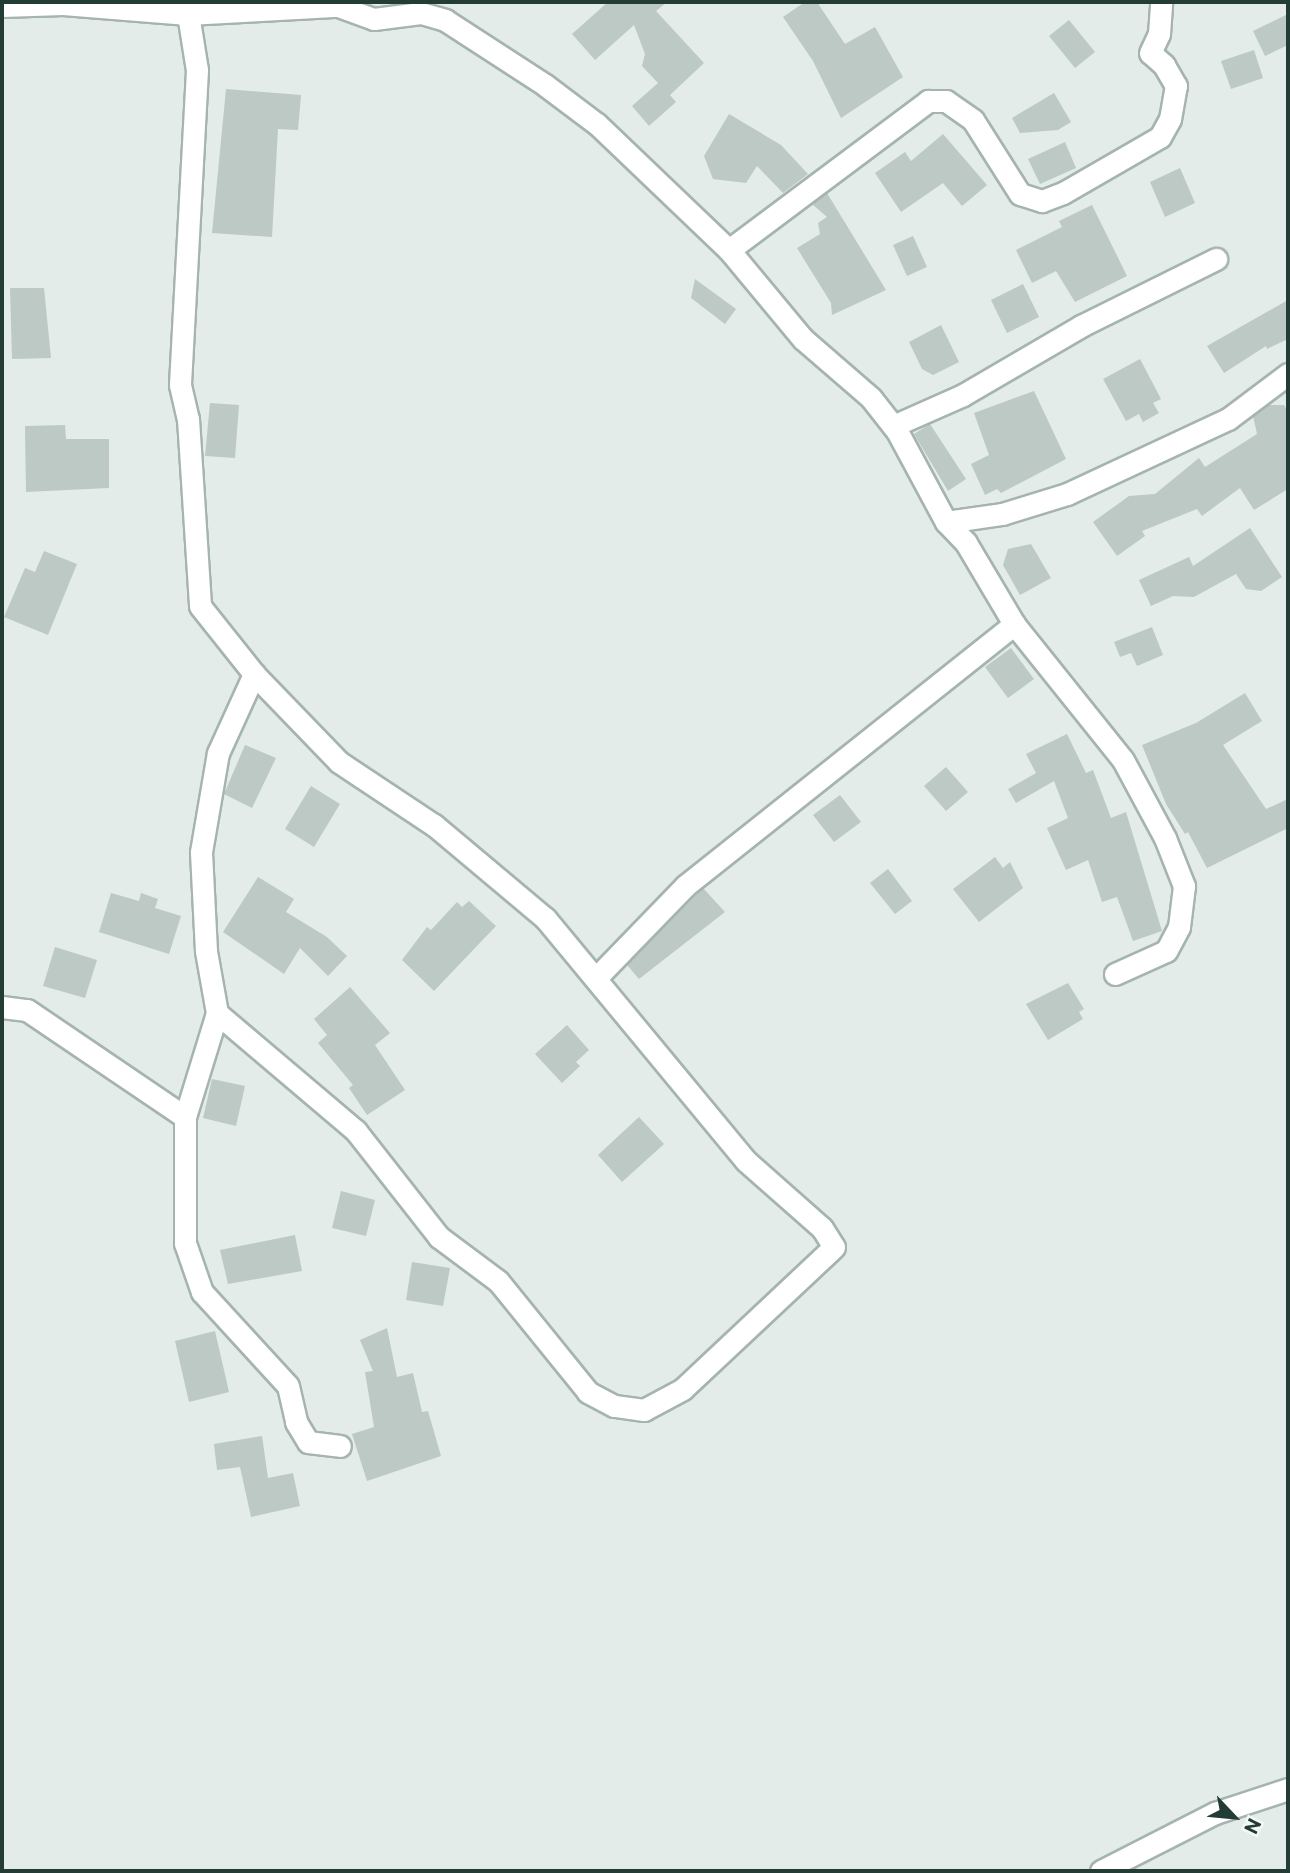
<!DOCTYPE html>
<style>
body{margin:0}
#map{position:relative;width:1290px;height:1873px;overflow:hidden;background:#e3ece8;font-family:Commissioner,sans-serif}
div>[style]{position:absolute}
.building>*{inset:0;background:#bcc9c4}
.roads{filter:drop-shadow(2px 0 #a6b4af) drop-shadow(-2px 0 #a6b4af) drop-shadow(0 2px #a6b4af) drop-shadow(0 -2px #a6b4af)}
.minor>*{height:21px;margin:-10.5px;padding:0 10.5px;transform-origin:10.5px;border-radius:10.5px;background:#fff}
span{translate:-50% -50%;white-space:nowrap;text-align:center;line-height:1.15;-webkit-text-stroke:7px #f4f9f6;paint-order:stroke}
.frame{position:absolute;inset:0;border:4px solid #243c36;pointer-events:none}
.north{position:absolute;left:1199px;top:1782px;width:70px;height:70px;-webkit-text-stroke:5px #f4f9f6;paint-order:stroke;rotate:116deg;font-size:19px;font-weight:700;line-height:28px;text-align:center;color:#243c36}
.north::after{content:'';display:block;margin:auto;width:24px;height:32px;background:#243c36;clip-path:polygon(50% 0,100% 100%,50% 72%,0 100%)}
</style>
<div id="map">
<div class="building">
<i style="clip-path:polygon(608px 2px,667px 2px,656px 11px,704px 63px,670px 95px,676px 102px,649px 126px,632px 106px,658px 83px,642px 66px,645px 54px,634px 25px,595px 60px,572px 34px)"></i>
<i style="clip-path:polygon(805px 2px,817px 2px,845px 44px,875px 27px,903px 77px,841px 118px,813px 61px,783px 17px)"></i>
<i style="clip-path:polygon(1288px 14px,1288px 45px,1265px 56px,1253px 31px)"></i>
<i style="clip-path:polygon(1069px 20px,1095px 52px,1075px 68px,1049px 36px)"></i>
<i style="clip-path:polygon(1254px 50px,1263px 78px,1231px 89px,1221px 61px)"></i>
<i style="clip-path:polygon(226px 89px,301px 95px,298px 130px,278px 129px,272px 237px,212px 233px)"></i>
<i style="clip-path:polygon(1054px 93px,1071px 122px,1058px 130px,1020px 133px,1012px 118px)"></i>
<i style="clip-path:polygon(729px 114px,781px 145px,808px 174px,783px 193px,757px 166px,746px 183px,713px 179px,704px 156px)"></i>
<i style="clip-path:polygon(943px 134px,987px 185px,962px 206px,943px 183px,901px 212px,875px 173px,905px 152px,911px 161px)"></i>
<i style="clip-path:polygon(1065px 142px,1076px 168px,1040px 184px,1028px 159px)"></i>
<i style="clip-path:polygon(1180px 168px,1195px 203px,1165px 217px,1150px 182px)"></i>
<i style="clip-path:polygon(827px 193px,886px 290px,832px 315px,831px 303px,797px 248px,820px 234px,818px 223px,827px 217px,812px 204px)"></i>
<i style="clip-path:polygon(1092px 205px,1127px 276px,1075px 302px,1056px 271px,1032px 283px,1016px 250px,1062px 227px,1059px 221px)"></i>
<i style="clip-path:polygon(913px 236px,927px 267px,907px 276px,893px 245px)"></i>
<i style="clip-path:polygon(695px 279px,736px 309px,725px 324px,691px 298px)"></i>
<i style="clip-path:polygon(1023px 284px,1039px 317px,1007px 333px,991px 300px)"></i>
<i style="clip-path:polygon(10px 288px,44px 288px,51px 358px,12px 359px)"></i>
<i style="clip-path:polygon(1288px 300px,1288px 339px,1267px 349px,1266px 346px,1224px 373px,1207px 346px)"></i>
<i style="clip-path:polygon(941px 325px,959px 362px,933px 375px,922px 369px,909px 342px)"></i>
<i style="clip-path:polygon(1140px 359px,1161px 399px,1153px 403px,1159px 413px,1143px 422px,1139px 414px,1126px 421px,1103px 379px)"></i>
<i style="clip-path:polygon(1034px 391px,1066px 459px,1001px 493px,997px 489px,985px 495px,971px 464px,989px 455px,974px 413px)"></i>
<i style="clip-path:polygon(210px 403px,239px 405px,235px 458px,205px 456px)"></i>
<i style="clip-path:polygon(1268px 405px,1284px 405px,1288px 412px,1288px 489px,1254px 510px,1240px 488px,1202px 516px,1197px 509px,1142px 531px,1145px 536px,1117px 556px,1093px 522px,1129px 496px,1155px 494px,1199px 458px,1205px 467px,1257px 434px,1253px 416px)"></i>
<i style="clip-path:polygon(930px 424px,966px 479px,948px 491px,914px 434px)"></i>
<i style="clip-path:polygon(65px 425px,66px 439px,109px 439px,109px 488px,26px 492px,25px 426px)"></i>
<i style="clip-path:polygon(1250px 528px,1282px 577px,1261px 591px,1246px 589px,1236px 574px,1194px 597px,1173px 596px,1151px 606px,1139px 580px,1189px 557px,1193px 566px)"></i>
<i style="clip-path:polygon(1031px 544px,1051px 578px,1020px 595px,1003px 565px,1008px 549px)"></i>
<i style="clip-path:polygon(44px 551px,77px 564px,48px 635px,4px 617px,25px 568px,35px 572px)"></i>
<i style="clip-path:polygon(1152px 627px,1163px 655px,1137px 666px,1131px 653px,1120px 657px,1114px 642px)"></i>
<i style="clip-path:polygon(1011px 648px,1034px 679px,1008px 698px,985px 667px)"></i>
<i style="clip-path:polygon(1245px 693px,1262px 721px,1223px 745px,1266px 809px,1288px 799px,1288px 828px,1207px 868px,1188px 832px,1185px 834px,1166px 804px,1142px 745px,1196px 723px)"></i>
<i style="clip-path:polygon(1067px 734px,1086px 773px,1093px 770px,1111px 818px,1126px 812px,1162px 931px,1133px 941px,1117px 897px,1102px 902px,1088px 860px,1066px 870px,1047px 828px,1068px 818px,1054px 781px,1016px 803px,1008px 789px,1036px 773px,1026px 754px)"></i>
<i style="clip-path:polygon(245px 745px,276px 758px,252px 808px,224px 794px)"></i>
<i style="clip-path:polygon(946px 767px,968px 792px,946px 811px,924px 786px)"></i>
<i style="clip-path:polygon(311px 786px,340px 804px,314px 847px,285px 829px)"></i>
<i style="clip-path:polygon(840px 795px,861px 822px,834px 842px,813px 815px)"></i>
<i style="clip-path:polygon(995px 857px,1003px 868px,1010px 862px,1023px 888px,979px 922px,953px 889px)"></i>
<i style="clip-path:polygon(888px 869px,912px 901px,895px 914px,870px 883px)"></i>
<i style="clip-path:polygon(258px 877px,294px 899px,286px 912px,327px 937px,347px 956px,328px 976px,300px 948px,284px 974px,223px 932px)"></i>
<i style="clip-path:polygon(703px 888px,725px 912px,639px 979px,627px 965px)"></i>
<i style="clip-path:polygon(111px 893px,139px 901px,141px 893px,158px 899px,155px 908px,181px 916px,169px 954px,99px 932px)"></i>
<i style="clip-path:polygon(469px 901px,496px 926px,434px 991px,402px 960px,427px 927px,431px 930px,457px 902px,462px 907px)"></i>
<i style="clip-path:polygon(55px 947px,97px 960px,85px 998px,43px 986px)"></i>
<i style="clip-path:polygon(1068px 983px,1084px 1009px,1079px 1012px,1083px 1019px,1048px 1040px,1026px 1004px)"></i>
<i style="clip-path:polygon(350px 987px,390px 1033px,375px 1045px,405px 1090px,367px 1115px,349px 1088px,353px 1085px,318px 1043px,327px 1035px,314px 1019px)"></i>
<i style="clip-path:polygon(567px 1025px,589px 1050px,576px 1062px,580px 1066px,562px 1083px,535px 1054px)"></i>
<i style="clip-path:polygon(212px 1079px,245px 1086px,236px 1126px,203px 1118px)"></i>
<i style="clip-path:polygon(639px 1117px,664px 1144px,622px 1182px,598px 1155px)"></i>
<i style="clip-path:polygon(341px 1191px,375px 1200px,366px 1236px,332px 1228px)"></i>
<i style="clip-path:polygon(295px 1235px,302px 1271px,228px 1284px,220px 1250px)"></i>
<i style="clip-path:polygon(412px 1262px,450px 1268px,443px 1306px,406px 1300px)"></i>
<i style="clip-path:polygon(387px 1328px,397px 1377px,413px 1373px,422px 1412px,428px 1411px,441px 1456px,367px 1481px,352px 1434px,374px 1427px,365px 1372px,373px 1371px,360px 1340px)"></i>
<i style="clip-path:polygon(215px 1331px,229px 1392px,189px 1402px,175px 1341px)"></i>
<i style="clip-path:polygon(262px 1436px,268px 1478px,293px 1473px,300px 1506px,251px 1517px,240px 1467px,217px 1470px,214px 1444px)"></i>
</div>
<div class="roads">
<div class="minor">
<i style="left:2px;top:6px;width:61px;rotate:-1.9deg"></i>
<i style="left:63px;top:4px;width:125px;rotate:4.6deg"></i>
<i style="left:188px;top:14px;width:57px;rotate:80.9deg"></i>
<i style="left:197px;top:70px;width:315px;rotate:93.1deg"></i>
<i style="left:180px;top:385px;width:35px;rotate:77deg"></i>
<i style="left:188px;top:419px;width:187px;rotate:86.3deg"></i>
<i style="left:200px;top:606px;width:87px;rotate:51.5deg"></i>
<i style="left:254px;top:674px;width:122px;rotate:46deg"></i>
<i style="left:339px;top:762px;width:114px;rotate:33.6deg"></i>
<i style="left:434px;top:825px;width:145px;rotate:40deg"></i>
<i style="left:545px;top:918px;width:315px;rotate:50.4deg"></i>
<i style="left:746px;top:1161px;width:101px;rotate:41.4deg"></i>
<i style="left:822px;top:1228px;width:22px;rotate:58deg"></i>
<i style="left:834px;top:1247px;width:207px;rotate:136.8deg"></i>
<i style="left:683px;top:1389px;width:44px;rotate:151.7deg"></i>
<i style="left:644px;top:1410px;width:30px;rotate:-172deg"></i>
<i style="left:614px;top:1406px;width:30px;rotate:-152deg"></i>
<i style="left:588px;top:1392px;width:143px;rotate:-129deg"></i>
<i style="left:498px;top:1281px;width:74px;rotate:-143.3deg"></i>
<i style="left:439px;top:1237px;width:135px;rotate:-128.1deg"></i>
<i style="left:356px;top:1131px;width:182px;rotate:-139.7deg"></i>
<i style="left:188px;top:14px;width:150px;rotate:-3.1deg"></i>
<i style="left:338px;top:6px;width:38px;rotate:20deg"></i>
<i style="left:374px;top:19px;width:47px;rotate:-7.3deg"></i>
<i style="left:421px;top:13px;width:25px;rotate:16deg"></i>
<i style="left:445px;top:20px;width:119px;rotate:33deg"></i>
<i style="left:545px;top:85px;width:65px;rotate:36.9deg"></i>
<i style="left:597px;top:124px;width:182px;rotate:43.7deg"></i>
<i style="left:729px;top:250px;width:116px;rotate:50.3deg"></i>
<i style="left:803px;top:339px;width:90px;rotate:40.9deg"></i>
<i style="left:871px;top:398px;width:42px;rotate:51.8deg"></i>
<i style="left:897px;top:431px;width:103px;rotate:61.7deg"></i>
<i style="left:946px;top:522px;width:57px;rotate:-8.1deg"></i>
<i style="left:1002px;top:514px;width:68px;rotate:-17.1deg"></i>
<i style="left:1067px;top:494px;width:178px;rotate:-25deg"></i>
<i style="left:1228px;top:419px;width:75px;rotate:-36.9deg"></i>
<i style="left:729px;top:250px;width:249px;rotate:-36.8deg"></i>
<i style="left:928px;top:101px;width:18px"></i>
<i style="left:946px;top:101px;width:33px;rotate:35deg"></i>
<i style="left:973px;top:120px;width:88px;rotate:57.6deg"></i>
<i style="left:1020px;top:194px;width:23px;rotate:18deg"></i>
<i style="left:1042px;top:201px;width:22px;rotate:-21deg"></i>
<i style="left:1063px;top:193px;width:112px;rotate:-30deg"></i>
<i style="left:1160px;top:137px;width:21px;rotate:-61deg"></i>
<i style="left:1170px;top:119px;width:34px;rotate:-80deg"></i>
<i style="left:1176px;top:86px;width:24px;rotate:-120deg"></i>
<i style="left:1164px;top:65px;width:18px;rotate:-139deg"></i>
<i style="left:1150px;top:53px;width:21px;rotate:-65deg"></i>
<i style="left:1159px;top:34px;width:32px;rotate:-86deg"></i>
<i style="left:893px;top:426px;width:77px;rotate:-23.9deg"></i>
<i style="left:963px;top:395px;width:137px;rotate:-30.3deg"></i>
<i style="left:1081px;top:326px;width:151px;rotate:-26.4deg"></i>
<i style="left:946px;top:522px;width:29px;rotate:46deg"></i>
<i style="left:966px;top:543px;width:94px;rotate:59.3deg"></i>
<i style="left:1014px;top:624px;width:174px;rotate:51.3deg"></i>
<i style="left:1123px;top:760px;width:89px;rotate:61.7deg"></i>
<i style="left:1165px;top:838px;width:52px;rotate:68.4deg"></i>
<i style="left:1184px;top:886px;width:41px;rotate:97deg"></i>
<i style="left:1179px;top:927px;width:27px;rotate:118deg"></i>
<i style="left:1166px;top:951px;width:56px;rotate:155.7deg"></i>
<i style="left:596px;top:978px;width:128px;rotate:-45.9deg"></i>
<i style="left:685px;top:886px;width:421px;rotate:-38.5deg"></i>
<i style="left:2px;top:1007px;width:25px;rotate:7deg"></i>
<i style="left:27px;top:1010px;width:191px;rotate:34.1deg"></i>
<i style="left:185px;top:1117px;width:109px;rotate:-72.9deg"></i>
<i style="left:217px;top:1013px;width:63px;rotate:-100.1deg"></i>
<i style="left:206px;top:951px;width:99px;rotate:-92.9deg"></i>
<i style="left:201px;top:852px;width:100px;rotate:-80.3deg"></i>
<i style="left:218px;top:753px;width:87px;rotate:-65.5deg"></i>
<i style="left:185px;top:1117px;width:126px;rotate:90deg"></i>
<i style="left:185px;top:1243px;width:52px;rotate:70.9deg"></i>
<i style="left:202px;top:1292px;width:127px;rotate:47.5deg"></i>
<i style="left:288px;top:1386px;width:37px;rotate:77deg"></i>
<i style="left:296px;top:1422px;width:23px;rotate:59deg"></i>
<i style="left:308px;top:1442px;width:32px;rotate:7deg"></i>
<i style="left:1101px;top:1871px;width:128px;rotate:-27deg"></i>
<i style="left:1215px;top:1813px;width:77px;rotate:-18.2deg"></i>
</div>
</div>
<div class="frame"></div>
<div class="north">N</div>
</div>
